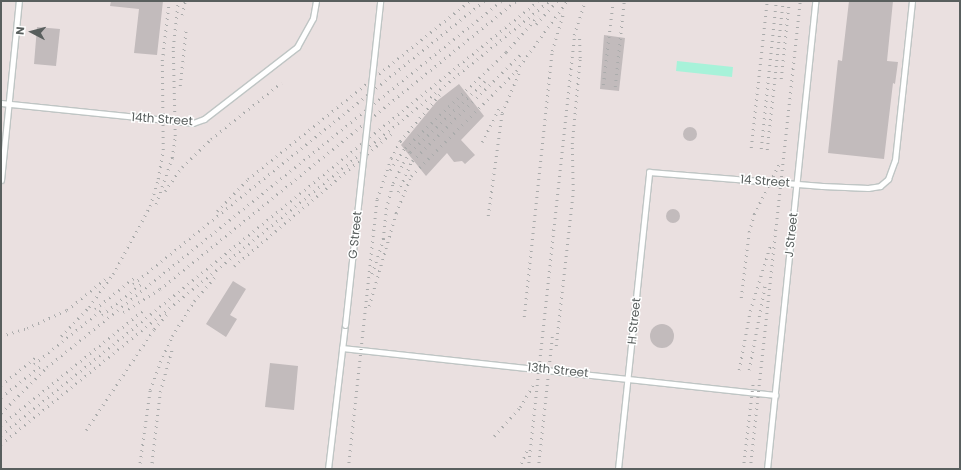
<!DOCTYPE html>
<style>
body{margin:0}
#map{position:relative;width:961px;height:470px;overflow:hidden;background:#eae0e0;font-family:Poppins,sans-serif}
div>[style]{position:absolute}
.water>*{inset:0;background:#a7f2d9}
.building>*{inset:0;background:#c2bbbc}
.round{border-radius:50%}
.roads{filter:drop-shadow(1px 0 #bfc5c4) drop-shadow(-1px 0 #bfc5c4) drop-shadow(0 1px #bfc5c4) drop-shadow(0 -1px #bfc5c4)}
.service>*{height:5px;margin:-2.5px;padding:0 2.5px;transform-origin:2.5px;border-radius:2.5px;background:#fff}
.rail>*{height:2.5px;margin-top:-1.25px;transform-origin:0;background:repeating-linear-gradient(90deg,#aaabab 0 1px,transparent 0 6px)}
.bridges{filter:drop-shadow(1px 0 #bfc5c4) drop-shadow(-1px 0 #bfc5c4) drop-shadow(0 1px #bfc5c4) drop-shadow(0 -1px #bfc5c4)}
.service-bridge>*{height:5px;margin:-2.5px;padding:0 2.5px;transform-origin:2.5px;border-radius:2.5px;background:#fff}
span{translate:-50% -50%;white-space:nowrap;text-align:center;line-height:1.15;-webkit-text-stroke:3px #fff;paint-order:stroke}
.street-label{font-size:12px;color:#595f5e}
.frame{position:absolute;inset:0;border:2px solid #595f5e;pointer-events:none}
.north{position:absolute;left:12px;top:12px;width:40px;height:40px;-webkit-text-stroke:3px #fff;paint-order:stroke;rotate:276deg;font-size:11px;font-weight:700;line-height:16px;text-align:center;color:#595f5e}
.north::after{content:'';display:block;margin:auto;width:14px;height:18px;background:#595f5e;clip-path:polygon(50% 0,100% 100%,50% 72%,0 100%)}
</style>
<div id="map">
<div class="water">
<i style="clip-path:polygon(677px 61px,733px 67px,732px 77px,676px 71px)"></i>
</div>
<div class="building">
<i style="clip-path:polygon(111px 1px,163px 1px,157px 55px,134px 53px,139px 9px,110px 6px)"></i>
<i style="clip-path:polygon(849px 1px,893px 1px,887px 61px,898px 62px,895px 84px,893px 83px,884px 159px,828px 153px,838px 60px,842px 61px)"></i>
<i style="clip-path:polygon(37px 27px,60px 29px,56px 66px,34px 64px)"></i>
<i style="clip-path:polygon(604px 35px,625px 38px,619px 91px,600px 89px)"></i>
<i style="clip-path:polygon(459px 84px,484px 116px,461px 140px,475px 155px,465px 164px,462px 161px,454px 162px,447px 153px,426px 176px,401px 145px,437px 101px)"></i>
<i class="round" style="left:683px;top:127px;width:14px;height:14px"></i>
<i class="round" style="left:666px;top:209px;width:14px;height:14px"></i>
<i style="clip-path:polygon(233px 281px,246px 289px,230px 315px,237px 319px,226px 337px,206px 324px)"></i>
<i class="round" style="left:650px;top:324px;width:24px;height:24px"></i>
<i style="clip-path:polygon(270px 363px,298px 366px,294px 410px,265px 407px)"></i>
</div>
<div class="roads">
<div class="service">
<i style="left:1px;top:103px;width:193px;rotate:5.9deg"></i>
<i style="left:193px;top:123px;width:12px;rotate:-20deg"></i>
<i style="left:204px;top:119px;width:118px;rotate:-37.7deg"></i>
<i style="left:297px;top:47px;width:33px;rotate:-61deg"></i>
<i style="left:313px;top:18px;width:17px;rotate:-80deg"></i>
<i style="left:1px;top:180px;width:180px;rotate:-84.3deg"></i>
<i style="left:342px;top:348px;width:436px;rotate:6.2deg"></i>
<i style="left:328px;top:469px;width:145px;rotate:-83.3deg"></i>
<i style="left:618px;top:469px;width:299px;rotate:-84deg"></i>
<i style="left:649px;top:172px;width:174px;rotate:4.6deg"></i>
<i style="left:822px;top:186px;width:46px;rotate:2.5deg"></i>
<i style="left:868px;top:188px;width:12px;rotate:-9deg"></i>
<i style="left:880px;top:186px;width:11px;rotate:-41deg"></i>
<i style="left:888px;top:179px;width:20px;rotate:-70deg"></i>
<i style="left:895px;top:160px;width:160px;rotate:-83.9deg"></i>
<i style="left:767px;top:469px;width:470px;rotate:-84.1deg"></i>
</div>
</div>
<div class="rail">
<i style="left:182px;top:15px;width:14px;rotate:-78deg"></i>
<i style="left:536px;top:24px;width:31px;rotate:-48deg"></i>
<i style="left:781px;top:79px;width:78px;rotate:-84.1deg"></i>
<i style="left:603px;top:85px;width:85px;rotate:-83.2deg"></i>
<i style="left:180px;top:86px;width:57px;rotate:-84deg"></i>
<i style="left:615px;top:87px;width:86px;rotate:-84deg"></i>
<i style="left:482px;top:142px;width:40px;rotate:-63.4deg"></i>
<i style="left:751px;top:148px;width:148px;rotate:-83.8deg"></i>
<i style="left:761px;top:149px;width:149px;rotate:-84.2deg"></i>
<i style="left:767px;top:150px;width:150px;rotate:-83.9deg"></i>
<i style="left:390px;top:170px;width:27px;rotate:-56deg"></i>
<i style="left:405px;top:148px;width:139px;rotate:-43.5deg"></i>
<i style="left:506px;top:52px;width:48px;rotate:-48.4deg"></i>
<i style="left:165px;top:191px;width:29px;rotate:-55deg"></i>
<i style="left:182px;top:167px;width:40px;rotate:-44deg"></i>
<i style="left:211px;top:139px;width:90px;rotate:-38.7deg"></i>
<i style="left:398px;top:192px;width:34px;rotate:-66deg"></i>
<i style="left:412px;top:161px;width:156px;rotate:-44.5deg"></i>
<i style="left:156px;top:204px;width:49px;rotate:-70.8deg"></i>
<i style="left:172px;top:158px;width:22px;rotate:-82deg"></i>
<i style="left:175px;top:136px;width:88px;rotate:-91.3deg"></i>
<i style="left:173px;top:48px;width:47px;rotate:-83.9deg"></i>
<i style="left:217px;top:211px;width:45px;rotate:-45.9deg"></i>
<i style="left:248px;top:179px;width:284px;rotate:-38.8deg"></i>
<i style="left:488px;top:216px;width:104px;rotate:-82.3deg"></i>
<i style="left:502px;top:113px;width:47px;rotate:-67.3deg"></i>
<i style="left:383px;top:239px;width:30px;rotate:-84deg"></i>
<i style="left:386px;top:209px;width:27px;rotate:-75deg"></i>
<i style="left:393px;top:183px;width:22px;rotate:-63deg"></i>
<i style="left:403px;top:163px;width:13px;rotate:-58deg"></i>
<i style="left:410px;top:152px;width:103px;rotate:-43.4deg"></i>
<i style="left:234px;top:266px;width:207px;rotate:-40.1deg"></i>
<i style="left:372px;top:274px;width:40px;rotate:-72deg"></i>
<i style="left:133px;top:284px;width:451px;rotate:-38.9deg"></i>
<i style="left:741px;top:298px;width:66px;rotate:-83.1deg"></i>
<i style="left:749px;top:232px;width:19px;rotate:-74deg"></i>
<i style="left:754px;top:214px;width:56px;rotate:-63.4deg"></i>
<i style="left:369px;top:306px;width:97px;rotate:-73.8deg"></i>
<i style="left:396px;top:213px;width:40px;rotate:-68deg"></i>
<i style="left:411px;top:176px;width:148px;rotate:-45deg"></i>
<i style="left:516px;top:71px;width:87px;rotate:-53.9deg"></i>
<i style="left:95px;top:309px;width:53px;rotate:-38.8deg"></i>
<i style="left:123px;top:312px;width:44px;rotate:-31.9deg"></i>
<i style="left:160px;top:289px;width:458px;rotate:-39deg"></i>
<i style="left:102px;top:315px;width:51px;rotate:-38.7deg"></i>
<i style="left:524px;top:317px;width:267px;rotate:-84deg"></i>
<i style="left:552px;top:51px;width:42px;rotate:-73.3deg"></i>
<i style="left:1px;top:336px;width:27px;rotate:-17deg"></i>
<i style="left:27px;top:328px;width:44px;rotate:-24.2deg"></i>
<i style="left:67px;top:310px;width:49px;rotate:-39.2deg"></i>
<i style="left:61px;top:336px;width:40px;rotate:-46deg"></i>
<i style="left:89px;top:307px;width:41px;rotate:-54deg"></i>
<i style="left:113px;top:274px;width:77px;rotate:-61.4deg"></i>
<i style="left:150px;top:206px;width:28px;rotate:-73deg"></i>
<i style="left:158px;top:179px;width:29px;rotate:-80deg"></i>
<i style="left:163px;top:150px;width:89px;rotate:-90.6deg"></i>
<i style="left:162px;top:61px;width:60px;rotate:-83.3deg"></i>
<i style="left:556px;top:346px;width:156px;rotate:-83.7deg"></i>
<i style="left:573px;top:191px;width:47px;rotate:-91.2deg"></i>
<i style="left:572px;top:144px;width:86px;rotate:-84.7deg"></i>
<i style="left:580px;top:58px;width:24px;rotate:-92deg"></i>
<i style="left:34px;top:364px;width:90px;rotate:-38.7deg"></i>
<i style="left:739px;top:370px;width:60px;rotate:-79.4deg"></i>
<i style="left:750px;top:311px;width:68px;rotate:-72.9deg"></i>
<i style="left:749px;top:370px;width:86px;rotate:-79.3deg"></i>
<i style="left:1px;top:385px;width:45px;rotate:-38.7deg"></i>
<i style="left:1px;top:397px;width:53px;rotate:-38.2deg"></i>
<i style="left:1px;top:413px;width:65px;rotate:-45deg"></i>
<i style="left:47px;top:367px;width:583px;rotate:-38.87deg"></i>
<i style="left:1px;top:425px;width:185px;rotate:-38.9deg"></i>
<i style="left:86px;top:430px;width:122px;rotate:-56deg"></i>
<i style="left:154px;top:329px;width:20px;rotate:-49deg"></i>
<i style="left:1px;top:435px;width:690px;rotate:-38.94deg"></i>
<i style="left:494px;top:436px;width:39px;rotate:-48deg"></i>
<i style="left:520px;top:407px;width:29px;rotate:-59deg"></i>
<i style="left:1px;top:444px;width:705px;rotate:-38.95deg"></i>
<i style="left:139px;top:469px;width:80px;rotate:-82.1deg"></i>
<i style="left:150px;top:390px;width:30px;rotate:-70deg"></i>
<i style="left:160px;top:362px;width:29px;rotate:-65deg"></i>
<i style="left:172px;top:336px;width:41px;rotate:-57.8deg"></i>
<i style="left:194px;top:301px;width:35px;rotate:-49deg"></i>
<i style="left:151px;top:469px;width:78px;rotate:-83.3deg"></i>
<i style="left:160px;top:392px;width:45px;rotate:-74.4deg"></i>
<i style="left:348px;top:469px;width:272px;rotate:-83.9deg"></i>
<i style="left:377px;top:199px;width:43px;rotate:-71.1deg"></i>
<i style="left:391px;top:158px;width:19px;rotate:-62deg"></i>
<i style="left:400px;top:141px;width:62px;rotate:-49.6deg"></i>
<i style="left:519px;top:469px;width:21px;rotate:-67deg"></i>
<i style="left:528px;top:469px;width:436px;rotate:-83.9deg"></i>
<i style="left:574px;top:35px;width:36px;rotate:-72deg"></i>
<i style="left:538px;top:469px;width:133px;rotate:-83.9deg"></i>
<i style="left:743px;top:469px;width:88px;rotate:-83.4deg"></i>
<i style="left:750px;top:469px;width:471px;rotate:-83.9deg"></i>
</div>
<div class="bridges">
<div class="service-bridge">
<i style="left:345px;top:325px;width:326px;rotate:-83.8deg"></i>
</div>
</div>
<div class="street-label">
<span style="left:162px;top:119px;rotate:4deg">14th Street</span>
<span style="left:765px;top:181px;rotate:4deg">14 Street</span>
<span style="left:355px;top:235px;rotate:-84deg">G Street</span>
<span style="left:791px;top:235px;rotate:-84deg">J Street</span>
<span style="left:634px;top:321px;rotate:-84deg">H Street</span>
<span style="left:558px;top:370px;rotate:6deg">13th Street</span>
</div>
<div class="frame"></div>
<div class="north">N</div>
</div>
